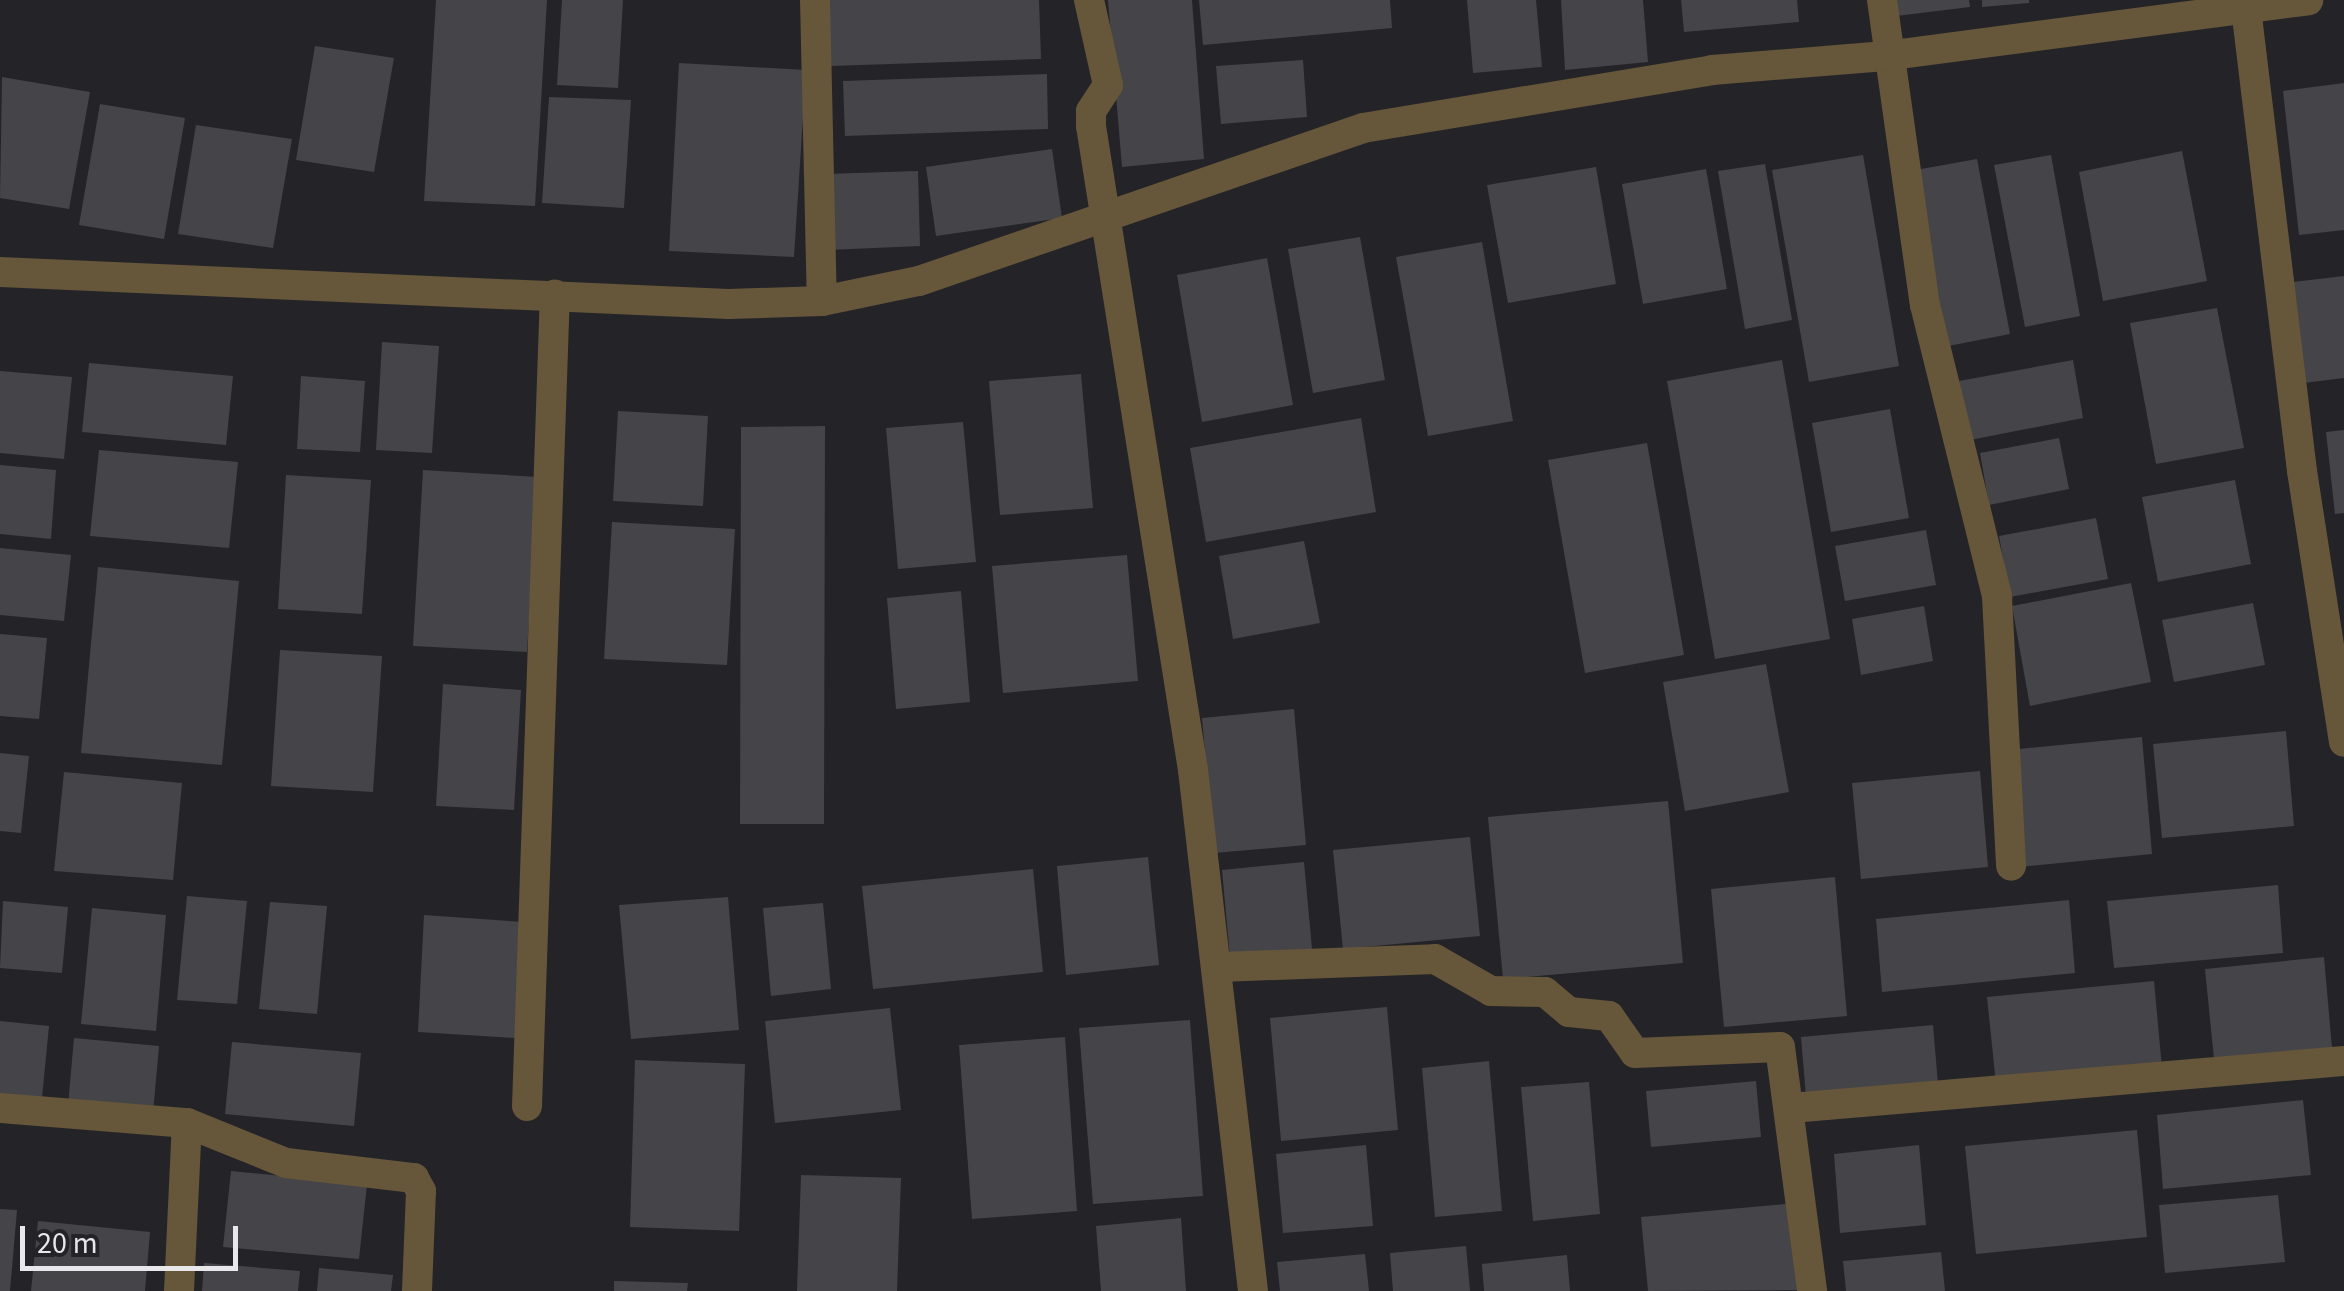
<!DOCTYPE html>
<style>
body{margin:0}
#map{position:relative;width:2344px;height:1291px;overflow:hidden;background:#232328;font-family:"Source Sans 3",sans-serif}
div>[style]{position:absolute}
.building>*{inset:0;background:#444449}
.street>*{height:30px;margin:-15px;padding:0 15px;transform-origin:15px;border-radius:15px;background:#66563a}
span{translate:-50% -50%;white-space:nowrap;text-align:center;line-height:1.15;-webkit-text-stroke:9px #232328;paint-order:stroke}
.scale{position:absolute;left:20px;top:1226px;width:218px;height:45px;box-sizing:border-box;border:5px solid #e8e8eb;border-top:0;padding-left:12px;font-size:30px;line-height:35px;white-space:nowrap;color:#e8e8eb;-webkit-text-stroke:8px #232328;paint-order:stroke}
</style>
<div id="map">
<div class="building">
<i style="clip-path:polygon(436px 0,547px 0,535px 206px,424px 201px)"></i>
<i style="clip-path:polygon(562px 0,623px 0,618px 88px,557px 85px)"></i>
<i style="clip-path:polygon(829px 0,1039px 0,1041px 59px,831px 66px)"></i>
<i style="clip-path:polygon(1108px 0,1192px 0,1204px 159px,1122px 167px)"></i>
<i style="clip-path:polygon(1199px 0,1390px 0,1392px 28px,1203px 45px)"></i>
<i style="clip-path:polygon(1467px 0,1536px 0,1542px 67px,1473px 73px)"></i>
<i style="clip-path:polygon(1561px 0,1643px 0,1648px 62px,1565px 70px)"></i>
<i style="clip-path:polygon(1681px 0,1797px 0,1799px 22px,1684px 32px)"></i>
<i style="clip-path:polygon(1895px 0,1969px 0,1970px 7px,1896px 16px)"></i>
<i style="clip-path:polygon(1982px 0,2029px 0,2029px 3px,1982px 7px)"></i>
<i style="clip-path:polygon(315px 46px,394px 58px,374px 172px,296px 160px)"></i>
<i style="clip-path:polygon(1303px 60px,1307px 117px,1221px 124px,1216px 66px)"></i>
<i style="clip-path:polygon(679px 63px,806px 70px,794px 257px,669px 251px)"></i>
<i style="clip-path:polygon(1047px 74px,1048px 129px,845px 136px,843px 81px)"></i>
<i style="clip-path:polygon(2px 77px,90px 92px,69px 209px,0 198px)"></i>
<i style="clip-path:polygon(2344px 83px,2344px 230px,2299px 235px,2283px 91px)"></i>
<i style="clip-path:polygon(549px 97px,631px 100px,624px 208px,542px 203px)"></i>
<i style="clip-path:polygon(100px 104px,185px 118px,164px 239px,79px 225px)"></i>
<i style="clip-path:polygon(196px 125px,292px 139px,273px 248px,178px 234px)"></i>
<i style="clip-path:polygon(1052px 149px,1062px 218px,936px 236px,926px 167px)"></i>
<i style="clip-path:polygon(2182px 151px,2207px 281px,2103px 301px,2079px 172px)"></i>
<i style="clip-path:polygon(1863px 155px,1899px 366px,1809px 382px,1772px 170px)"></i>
<i style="clip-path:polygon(2051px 155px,2080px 316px,2025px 327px,1994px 165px)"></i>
<i style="clip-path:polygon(1977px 159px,2010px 334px,1943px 347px,1910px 171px)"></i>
<i style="clip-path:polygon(1765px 164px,1792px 320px,1745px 329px,1718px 171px)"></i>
<i style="clip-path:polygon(1596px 167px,1616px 284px,1508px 303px,1487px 185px)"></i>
<i style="clip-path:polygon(1706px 169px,1727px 289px,1643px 304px,1622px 184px)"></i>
<i style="clip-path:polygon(918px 171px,920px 246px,828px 250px,825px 174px)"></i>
<i style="clip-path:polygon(1360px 237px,1385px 380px,1313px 393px,1288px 249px)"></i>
<i style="clip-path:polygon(1482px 242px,1513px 421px,1428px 436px,1396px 257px)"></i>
<i style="clip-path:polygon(1267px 258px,1293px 405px,1202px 422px,1177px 275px)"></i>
<i style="clip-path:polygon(2344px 276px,2344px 378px,2304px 383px,2293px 282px)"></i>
<i style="clip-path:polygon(2217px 308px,2244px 448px,2156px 464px,2130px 323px)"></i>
<i style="clip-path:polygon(382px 342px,439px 346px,432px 453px,376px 450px)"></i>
<i style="clip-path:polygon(1782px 360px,1830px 639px,1715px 659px,1667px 381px)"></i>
<i style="clip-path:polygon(2073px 360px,2083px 418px,1970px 440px,1959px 381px)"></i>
<i style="clip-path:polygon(89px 363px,233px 376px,226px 445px,82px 432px)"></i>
<i style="clip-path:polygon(0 371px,72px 377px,64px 459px,0 453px)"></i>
<i style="clip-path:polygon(1081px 374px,1093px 508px,1000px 515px,989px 381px)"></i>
<i style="clip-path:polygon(301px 376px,365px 381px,360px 452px,297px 449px)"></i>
<i style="clip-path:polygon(1890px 409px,1909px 518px,1831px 532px,1812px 423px)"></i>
<i style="clip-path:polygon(618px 411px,708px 416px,703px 506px,613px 501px)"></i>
<i style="clip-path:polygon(1361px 418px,1376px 512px,1206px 542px,1190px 448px)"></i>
<i style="clip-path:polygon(963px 422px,976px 562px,898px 569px,886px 428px)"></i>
<i style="clip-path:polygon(825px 426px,824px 824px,740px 824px,741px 427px)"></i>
<i style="clip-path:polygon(2344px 430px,2344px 513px,2335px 514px,2326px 432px)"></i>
<i style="clip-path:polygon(2059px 438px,2069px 489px,1989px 505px,1980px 453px)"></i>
<i style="clip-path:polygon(1647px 443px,1684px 655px,1585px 673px,1548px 460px)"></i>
<i style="clip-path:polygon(99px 450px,238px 462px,229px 548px,90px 536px)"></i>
<i style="clip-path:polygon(0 465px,56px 470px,51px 539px,0 534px)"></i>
<i style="clip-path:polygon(423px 470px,538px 477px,527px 652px,413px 646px)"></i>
<i style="clip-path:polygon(286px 475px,371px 480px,362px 614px,278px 609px)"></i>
<i style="clip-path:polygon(2235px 480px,2251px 564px,2158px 582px,2142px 497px)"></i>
<i style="clip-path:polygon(2096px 518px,2108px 579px,2010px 597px,1999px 536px)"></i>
<i style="clip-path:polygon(612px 522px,735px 529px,727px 665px,604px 659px)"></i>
<i style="clip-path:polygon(1926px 530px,1936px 585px,1845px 601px,1835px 546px)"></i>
<i style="clip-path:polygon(1304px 541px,1320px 623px,1233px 639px,1219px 556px)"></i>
<i style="clip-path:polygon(0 548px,71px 555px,64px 621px,0 615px)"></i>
<i style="clip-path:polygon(1127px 555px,1138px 681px,1003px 693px,992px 566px)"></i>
<i style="clip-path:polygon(98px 567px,239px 581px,222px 765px,81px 753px)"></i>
<i style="clip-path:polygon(2131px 583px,2151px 682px,2030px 706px,2012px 606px)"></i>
<i style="clip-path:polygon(961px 591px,970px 702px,896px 709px,887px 598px)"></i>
<i style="clip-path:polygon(2253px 603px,2265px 665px,2174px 682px,2162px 620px)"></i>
<i style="clip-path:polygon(1924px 606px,1933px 661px,1861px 675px,1852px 619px)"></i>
<i style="clip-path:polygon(0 634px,47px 638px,39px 719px,0 716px)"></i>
<i style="clip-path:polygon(280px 650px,382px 656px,373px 792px,271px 786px)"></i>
<i style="clip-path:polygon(1766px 664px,1789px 792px,1685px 811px,1663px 682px)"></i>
<i style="clip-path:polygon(443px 684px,521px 690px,514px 810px,436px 806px)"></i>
<i style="clip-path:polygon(1294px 709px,1306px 845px,1214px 853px,1202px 718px)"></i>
<i style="clip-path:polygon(2286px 731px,2294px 826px,2162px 838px,2153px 744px)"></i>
<i style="clip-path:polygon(2142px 737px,2152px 854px,2019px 867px,2009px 750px)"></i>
<i style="clip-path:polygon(0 753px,29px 756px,21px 833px,0 831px)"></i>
<i style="clip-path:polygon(1980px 771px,1988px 867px,1861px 879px,1852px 783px)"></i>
<i style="clip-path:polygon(64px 772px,182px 783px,173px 880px,54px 871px)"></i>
<i style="clip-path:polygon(1668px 801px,1683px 963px,1503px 979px,1488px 817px)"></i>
<i style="clip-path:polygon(1470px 837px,1480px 936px,1343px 949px,1333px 850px)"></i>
<i style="clip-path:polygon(1148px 857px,1159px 965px,1066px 975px,1057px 866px)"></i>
<i style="clip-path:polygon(1304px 862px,1312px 949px,1230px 957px,1222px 870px)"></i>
<i style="clip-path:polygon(1033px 869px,1043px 972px,873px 989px,862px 886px)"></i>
<i style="clip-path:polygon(1835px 877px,1847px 1016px,1724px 1027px,1711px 889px)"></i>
<i style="clip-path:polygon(2278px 885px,2283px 953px,2114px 968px,2107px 901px)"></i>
<i style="clip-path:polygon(187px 896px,247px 901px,237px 1004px,177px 1000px)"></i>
<i style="clip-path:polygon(728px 897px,739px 1030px,631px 1039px,619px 905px)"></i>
<i style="clip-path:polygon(2069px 900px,2075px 973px,1882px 992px,1876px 919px)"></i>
<i style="clip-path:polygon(3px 901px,68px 907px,62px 973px,0 968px)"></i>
<i style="clip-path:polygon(270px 902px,327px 906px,317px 1014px,259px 1009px)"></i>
<i style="clip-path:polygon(823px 903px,831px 989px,771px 996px,763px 908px)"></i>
<i style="clip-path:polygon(92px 908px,166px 915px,156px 1031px,81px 1024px)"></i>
<i style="clip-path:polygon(424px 915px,523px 922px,515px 1038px,418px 1032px)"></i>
<i style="clip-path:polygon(2324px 957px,2332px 1048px,2214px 1059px,2205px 969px)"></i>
<i style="clip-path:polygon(2154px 981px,2162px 1068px,1996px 1084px,1987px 997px)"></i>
<i style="clip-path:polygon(1387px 1007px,1398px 1130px,1281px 1141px,1270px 1018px)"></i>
<i style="clip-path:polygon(890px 1008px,901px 1110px,775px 1123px,765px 1021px)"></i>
<i style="clip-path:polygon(1190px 1020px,1203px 1196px,1093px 1204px,1079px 1028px)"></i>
<i style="clip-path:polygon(0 1021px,49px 1026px,42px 1098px,0 1094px)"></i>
<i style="clip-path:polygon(1933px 1025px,1938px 1084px,1806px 1096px,1801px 1037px)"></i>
<i style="clip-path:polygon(1065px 1037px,1077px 1211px,972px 1219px,959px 1045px)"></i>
<i style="clip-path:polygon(74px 1038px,159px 1046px,153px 1113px,68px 1105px)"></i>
<i style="clip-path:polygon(232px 1042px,361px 1053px,354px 1126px,225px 1114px)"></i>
<i style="clip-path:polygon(635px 1060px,745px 1064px,739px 1231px,630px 1227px)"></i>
<i style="clip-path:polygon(1489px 1061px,1502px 1211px,1435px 1217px,1422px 1068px)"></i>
<i style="clip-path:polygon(1756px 1081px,1761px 1137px,1651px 1147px,1646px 1091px)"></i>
<i style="clip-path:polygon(1589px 1082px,1600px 1214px,1533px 1221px,1521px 1087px)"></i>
<i style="clip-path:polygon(2303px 1100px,2311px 1175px,2163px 1189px,2157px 1115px)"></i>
<i style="clip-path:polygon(2137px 1130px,2147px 1237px,1976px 1254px,1965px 1146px)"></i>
<i style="clip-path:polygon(1366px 1145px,1373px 1226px,1283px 1233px,1276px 1154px)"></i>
<i style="clip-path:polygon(1919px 1145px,1926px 1225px,1840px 1233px,1834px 1154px)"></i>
<i style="clip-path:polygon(231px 1171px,367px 1184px,359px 1259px,223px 1247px)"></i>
<i style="clip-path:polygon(801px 1175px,901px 1178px,897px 1291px,797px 1291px)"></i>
<i style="clip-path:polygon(2278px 1195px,2285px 1262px,2165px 1273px,2159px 1205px)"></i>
<i style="clip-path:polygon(1796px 1203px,1804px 1290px,1648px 1291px,1641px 1217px)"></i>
<i style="clip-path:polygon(0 1209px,17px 1210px,10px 1291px,0 1291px)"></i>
<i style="clip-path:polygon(1181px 1218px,1186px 1291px,1101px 1291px,1096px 1226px)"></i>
<i style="clip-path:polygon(38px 1221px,150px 1232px,145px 1291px,31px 1291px)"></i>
<i style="clip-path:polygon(1466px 1246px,1470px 1291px,1393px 1291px,1390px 1253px)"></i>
<i style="clip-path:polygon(1941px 1252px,1945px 1291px,1846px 1291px,1843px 1261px)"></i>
<i style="clip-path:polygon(1365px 1254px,1369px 1291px,1280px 1291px,1277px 1262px)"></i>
<i style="clip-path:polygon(1567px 1255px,1570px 1291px,1484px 1291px,1482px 1264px)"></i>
<i style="clip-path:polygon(204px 1263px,300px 1271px,298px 1291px,202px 1291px)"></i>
<i style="clip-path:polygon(319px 1268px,393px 1275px,391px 1291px,317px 1291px)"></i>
<i style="clip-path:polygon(614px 1281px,688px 1283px,687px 1291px,614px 1291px)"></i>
</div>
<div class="street">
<i style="left:815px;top:0;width:301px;rotate:88.7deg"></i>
<i style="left:1089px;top:0;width:87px;rotate:77.4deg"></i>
<i style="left:1108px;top:85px;width:31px;rotate:123deg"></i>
<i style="left:1091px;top:111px;width:15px;rotate:90deg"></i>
<i style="left:1091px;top:126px;width:652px;rotate:81deg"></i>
<i style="left:1193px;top:770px;width:524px;rotate:83.43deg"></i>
<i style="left:1882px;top:0;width:308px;rotate:82deg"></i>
<i style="left:1925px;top:305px;width:301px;rotate:76.1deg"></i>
<i style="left:1997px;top:597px;width:269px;rotate:87deg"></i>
<i style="left:2245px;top:0;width:474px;rotate:83.1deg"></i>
<i style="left:2302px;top:471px;width:274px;rotate:81.2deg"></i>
<i style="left:0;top:272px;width:729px;rotate:2.52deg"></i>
<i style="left:728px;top:304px;width:94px;rotate:-1.8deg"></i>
<i style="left:822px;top:301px;width:99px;rotate:-11.7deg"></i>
<i style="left:919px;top:281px;width:470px;rotate:-19deg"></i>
<i style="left:1363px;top:128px;width:354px;rotate:-9.4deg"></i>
<i style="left:1712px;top:70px;width:174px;rotate:-4.6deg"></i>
<i style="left:1885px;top:56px;width:427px;rotate:-7.5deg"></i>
<i style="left:1220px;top:967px;width:215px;rotate:-2.1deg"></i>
<i style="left:1435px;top:959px;width:64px;rotate:29.7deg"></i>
<i style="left:1491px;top:991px;width:54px;rotate:1.1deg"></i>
<i style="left:1545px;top:992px;width:31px;rotate:40deg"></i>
<i style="left:1569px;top:1012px;width:40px;rotate:5.7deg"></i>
<i style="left:1609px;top:1016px;width:45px;rotate:54.9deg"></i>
<i style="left:1635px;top:1053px;width:145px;rotate:-2.4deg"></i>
<i style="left:1780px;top:1047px;width:246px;rotate:82.5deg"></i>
<i style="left:527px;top:1106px;width:812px;rotate:-88.03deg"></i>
<i style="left:0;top:1108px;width:188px;rotate:4.6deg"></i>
<i style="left:187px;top:1123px;width:107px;rotate:22deg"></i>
<i style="left:286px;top:1163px;width:129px;rotate:6.7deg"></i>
<i style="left:414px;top:1178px;width:15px;rotate:62deg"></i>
<i style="left:421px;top:1191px;width:100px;rotate:92.3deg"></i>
<i style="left:1791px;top:1108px;width:555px;rotate:-4.86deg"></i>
<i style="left:179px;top:1291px;width:168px;rotate:-87.3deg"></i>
</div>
<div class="scale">20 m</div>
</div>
